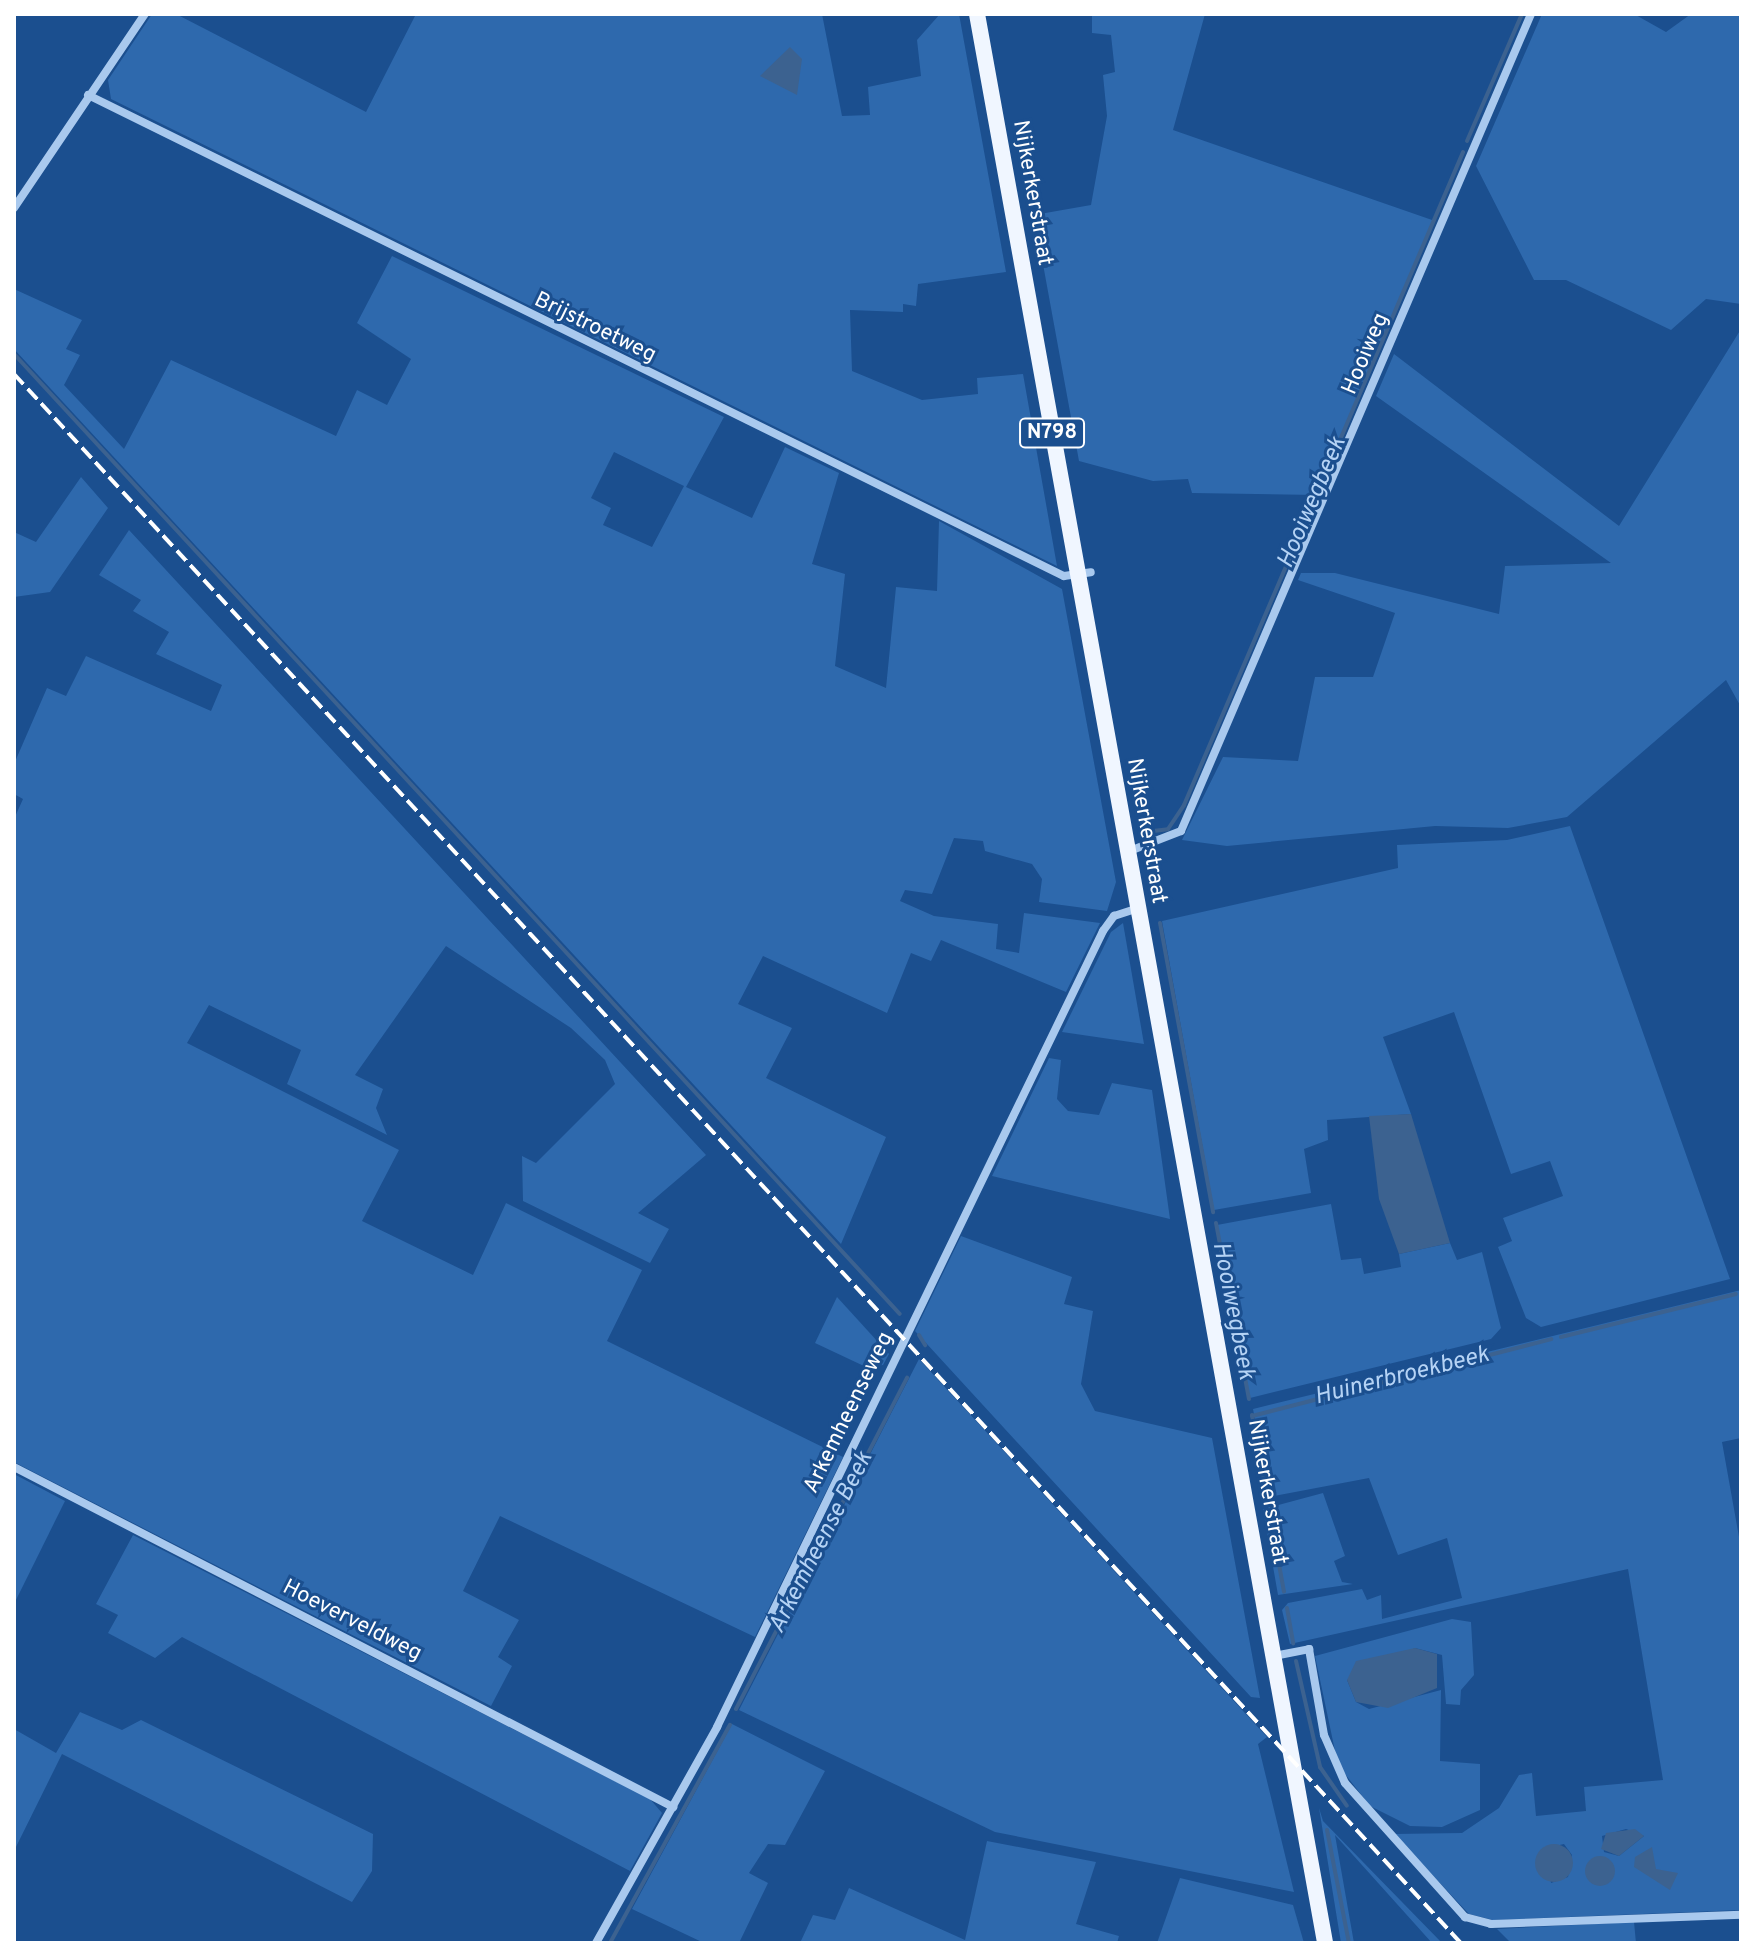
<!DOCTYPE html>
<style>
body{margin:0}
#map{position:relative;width:1755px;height:1957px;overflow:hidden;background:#1b4f8f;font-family:Overpass,sans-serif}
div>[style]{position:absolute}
.green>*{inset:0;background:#2e69ad}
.water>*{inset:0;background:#3c6290}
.round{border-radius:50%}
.stream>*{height:4px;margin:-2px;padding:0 2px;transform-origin:2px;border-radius:2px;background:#3c6290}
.minor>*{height:8px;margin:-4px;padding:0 4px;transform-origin:4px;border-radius:4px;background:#a9c9ee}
.primary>*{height:16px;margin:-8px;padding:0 8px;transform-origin:8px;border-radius:8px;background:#f0f6ff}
.rail>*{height:4px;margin-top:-2px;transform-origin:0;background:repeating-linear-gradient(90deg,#fff 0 14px,transparent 0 20px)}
span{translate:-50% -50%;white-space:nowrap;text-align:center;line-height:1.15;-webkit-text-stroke:6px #1b4f8f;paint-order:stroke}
.shield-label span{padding:2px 6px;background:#1b4f8f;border:2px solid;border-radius:6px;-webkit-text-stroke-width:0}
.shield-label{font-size:20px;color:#fff;font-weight:700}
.street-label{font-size:22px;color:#fff}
.water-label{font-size:24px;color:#b5d3f5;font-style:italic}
.frame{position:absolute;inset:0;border:16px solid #fff;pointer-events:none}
</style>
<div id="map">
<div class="green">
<i style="clip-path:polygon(152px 14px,176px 14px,366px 112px,416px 14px,822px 14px,842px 116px,870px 115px,868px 87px,921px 76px,917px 40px,940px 14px,959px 14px,1006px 272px,918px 284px,916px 306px,903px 304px,903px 312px,850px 310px,852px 371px,922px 400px,978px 394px,977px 378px,1023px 374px,1057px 566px,111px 99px,108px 80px)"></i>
<i style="clip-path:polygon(1092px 14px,1205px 14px,1173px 130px,1435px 221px,1318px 495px,1192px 493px,1188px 479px,1153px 481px,1079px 461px,1034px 215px,1091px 205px,1107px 116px,1103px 75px,1115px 72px,1111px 35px,1092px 33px)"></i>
<i style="clip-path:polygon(1542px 14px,1634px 14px,1666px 32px,1691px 14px,1741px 14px,1741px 304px,1706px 299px,1671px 330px,1566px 280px,1534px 280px,1476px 166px)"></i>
<i style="clip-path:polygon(evenodd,392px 256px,724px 417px,686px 487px,752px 518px,785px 447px,839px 473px,812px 564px,845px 574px,835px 666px,886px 688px,896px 587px,937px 591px,939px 521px,1062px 589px,1116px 882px,1107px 911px,1039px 902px,1042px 879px,1032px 864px,985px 851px,983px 841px,954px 838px,932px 894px,905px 890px,900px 901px,934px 916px,998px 924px,996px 949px,1019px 953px,1024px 913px,1100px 923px,1066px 992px,941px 940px,931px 961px,911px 953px,887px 1013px,763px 956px,738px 1004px,792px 1028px,766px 1078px,886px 1137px,841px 1244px,14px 349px,14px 289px,82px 320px,66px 349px,80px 355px,64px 385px,124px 449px,171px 360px,336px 436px,357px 390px,387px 405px,411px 359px,357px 323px,392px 256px,614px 452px,684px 486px,652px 547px,603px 525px,611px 508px,591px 498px,614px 452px)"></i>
<i style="clip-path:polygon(1741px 329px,1741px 707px,1726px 680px,1567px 817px,1508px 828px,1435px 826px,1227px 846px,1182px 840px,1223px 757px,1298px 761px,1315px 677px,1373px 677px,1395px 613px,1298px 580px,1301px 573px,1335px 573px,1499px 614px,1505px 566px,1611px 563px,1376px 396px,1394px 354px,1619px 526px)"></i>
<i style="clip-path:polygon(81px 477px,108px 508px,50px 592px,14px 597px,14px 532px,36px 542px)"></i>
<i style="clip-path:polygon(129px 530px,706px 1155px,638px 1213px,669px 1229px,650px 1263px,523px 1201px,522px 1156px,536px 1163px,615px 1084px,605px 1060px,571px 1028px,446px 946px,355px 1075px,383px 1089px,376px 1108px,387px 1135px,287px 1084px,301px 1050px,209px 1005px,187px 1043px,399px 1150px,362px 1221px,473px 1275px,506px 1203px,642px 1270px,607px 1341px,843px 1457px,755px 1637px,500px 1516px,463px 1591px,519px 1620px,498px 1657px,512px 1666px,491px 1706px,14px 1462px,14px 819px,23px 799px,14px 794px,14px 764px,47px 688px,66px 696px,86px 656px,211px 711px,222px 685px,156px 654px,169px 632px,133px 611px,141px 600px,99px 575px)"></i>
<i style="clip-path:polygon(1570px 826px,1730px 1279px,1541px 1327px,1526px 1318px,1498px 1247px,1512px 1241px,1503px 1218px,1563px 1196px,1550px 1161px,1511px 1174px,1454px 1012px,1383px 1037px,1411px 1114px,1327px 1120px,1328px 1140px,1304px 1149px,1311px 1193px,1214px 1210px,1162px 921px,1398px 868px,1397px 845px,1507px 840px)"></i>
<i style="clip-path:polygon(1123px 923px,1144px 1044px,1062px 1032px,1111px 932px)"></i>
<i style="clip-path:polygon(1049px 1058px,1061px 1060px,1057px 1099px,1068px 1111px,1099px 1115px,1112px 1083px,1152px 1090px,1170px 1219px,992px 1176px)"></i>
<i style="clip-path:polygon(1331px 1204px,1341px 1260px,1361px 1258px,1364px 1274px,1401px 1267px,1399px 1254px,1450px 1243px,1457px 1260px,1482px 1252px,1501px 1328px,1491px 1339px,1250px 1398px,1217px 1225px)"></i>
<i style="clip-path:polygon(961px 1236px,1072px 1277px,1064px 1304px,1093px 1311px,1081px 1384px,1095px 1411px,1212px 1438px,1260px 1698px,1251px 1697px,915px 1331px)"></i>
<i style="clip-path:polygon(evenodd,1741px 1290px,1741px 1438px,1722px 1442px,1741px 1548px,1741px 1910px,1493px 1920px,1469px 1914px,1394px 1834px,1462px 1833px,1499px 1808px,1519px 1775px,1532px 1773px,1536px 1816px,1586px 1811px,1584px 1787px,1663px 1780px,1628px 1569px,1290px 1644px,1282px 1610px,1288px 1603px,1362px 1589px,1367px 1600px,1381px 1595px,1382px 1619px,1462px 1598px,1447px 1538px,1398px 1555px,1369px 1478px,1269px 1497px,1253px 1409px,1741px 1290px,1626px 1829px,1644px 1836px,1619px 1856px,1604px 1852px,1602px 1836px,1626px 1829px,1741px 1290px,1564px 1844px,1572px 1855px,1568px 1877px,1551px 1883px,1546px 1848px,1564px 1844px)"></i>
<i style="clip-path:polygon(837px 1297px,889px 1354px,883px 1365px,866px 1367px,815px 1343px)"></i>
<i style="clip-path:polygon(919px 1359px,1267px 1737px,1258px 1744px,1294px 1892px,995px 1832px,739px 1710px)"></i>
<i style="clip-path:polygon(14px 1474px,65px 1501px,14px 1604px)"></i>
<i style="clip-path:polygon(1323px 1493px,1345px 1556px,1334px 1561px,1342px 1582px,1353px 1584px,1278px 1595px,1263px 1509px)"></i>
<i style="clip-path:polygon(133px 1535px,650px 1799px,662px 1813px,630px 1871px,182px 1637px,155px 1658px,108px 1633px,118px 1615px,96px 1604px)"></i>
<i style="clip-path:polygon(1452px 1619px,1471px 1622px,1474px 1675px,1461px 1690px,1460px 1705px,1446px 1704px,1442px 1655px,1415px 1648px,1347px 1680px,1356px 1702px,1369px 1709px,1441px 1690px,1440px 1761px,1480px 1764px,1480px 1810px,1442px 1827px,1410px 1826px,1370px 1806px,1338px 1765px,1315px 1656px)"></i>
<i style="clip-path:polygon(80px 1712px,122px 1730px,141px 1720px,373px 1834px,372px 1871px,352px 1902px,62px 1754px,14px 1851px,14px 1729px,56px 1753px)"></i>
<i style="clip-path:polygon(732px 1724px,825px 1771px,785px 1845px,768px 1844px,749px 1873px,768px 1883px,739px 1943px,704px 1943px,632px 1909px)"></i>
<i style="clip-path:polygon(1319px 1808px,1323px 1821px,1442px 1943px,1432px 1943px,1335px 1835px,1354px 1943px,1341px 1943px)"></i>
<i style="clip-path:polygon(987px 1841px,1096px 1862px,1076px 1924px,1119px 1936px,1117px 1943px,800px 1943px,813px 1915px,835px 1920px,849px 1888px,965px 1940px)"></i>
<i style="clip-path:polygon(1180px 1878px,1293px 1905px,1304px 1943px,1157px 1943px)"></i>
<i style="clip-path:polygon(1634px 1922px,1636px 1943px,1511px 1943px,1497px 1929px)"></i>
</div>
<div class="water">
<i style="clip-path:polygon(790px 47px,802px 59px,797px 95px,760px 76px)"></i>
<i style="clip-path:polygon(1411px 1114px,1450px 1243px,1399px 1254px,1379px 1199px,1369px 1116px)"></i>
<i style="clip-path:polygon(1415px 1648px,1437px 1654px,1437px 1688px,1388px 1708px,1356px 1702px,1347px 1680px,1356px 1661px)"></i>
<i style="clip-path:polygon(1635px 1829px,1644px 1836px,1619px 1856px,1601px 1849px,1606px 1833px)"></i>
<i class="round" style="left:1535px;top:1844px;width:38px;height:38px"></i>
<i style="clip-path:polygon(1652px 1847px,1656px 1869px,1678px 1873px,1670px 1890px,1634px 1867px,1635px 1857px)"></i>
<i class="round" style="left:1585px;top:1856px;width:30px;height:30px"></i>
</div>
<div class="stream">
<i style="left:1467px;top:141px;width:138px;rotate:-66.6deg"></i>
<i style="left:14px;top:354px;width:1306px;rotate:47.3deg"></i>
<i style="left:1145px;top:832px;width:23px;rotate:-7deg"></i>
<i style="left:1168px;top:829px;width:29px;rotate:-56deg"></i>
<i style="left:1184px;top:805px;width:710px;rotate:-66.86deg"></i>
<i style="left:1149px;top:859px;width:10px;rotate:79deg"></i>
<i style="left:1160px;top:923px;width:294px;rotate:79.6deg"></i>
<i style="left:1216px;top:1223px;width:179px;rotate:79.4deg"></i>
<i style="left:919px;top:1335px;width:12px;rotate:59deg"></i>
<i style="left:1561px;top:1337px;width:180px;rotate:-13.8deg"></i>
<i style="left:1252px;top:1415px;width:81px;rotate:79.4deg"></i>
<i style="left:1252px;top:1416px;width:309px;rotate:-14.4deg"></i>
<i style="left:1269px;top:1510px;width:83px;rotate:79.6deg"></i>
<i style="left:1287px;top:1608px;width:36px;rotate:80deg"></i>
<i style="left:1296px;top:1661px;width:109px;rotate:77.2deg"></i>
<i style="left:1320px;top:1767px;width:47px;rotate:55.3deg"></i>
<i style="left:736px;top:1709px;width:373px;rotate:-62.7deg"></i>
<i style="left:1327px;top:1830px;width:115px;rotate:79deg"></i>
<i style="left:610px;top:1943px;width:249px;rotate:-61.2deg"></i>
</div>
<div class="minor">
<i style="left:88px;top:95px;width:1088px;rotate:26.24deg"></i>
<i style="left:1064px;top:576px;width:27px;rotate:-8deg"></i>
<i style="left:14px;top:208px;width:234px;rotate:-56deg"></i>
<i style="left:1127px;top:852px;width:58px;rotate:-21.3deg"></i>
<i style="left:1181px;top:831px;width:889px;rotate:-66.81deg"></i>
<i style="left:14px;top:1467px;width:742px;rotate:27.29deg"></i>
<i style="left:1274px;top:1656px;width:36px;rotate:-11deg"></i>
<i style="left:1309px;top:1649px;width:87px;rotate:80.1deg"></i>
<i style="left:1324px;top:1735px;width:52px;rotate:66.4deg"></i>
<i style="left:1345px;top:1783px;width:180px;rotate:48.2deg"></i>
<i style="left:1465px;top:1917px;width:27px;rotate:15deg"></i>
<i style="left:1491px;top:1924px;width:250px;rotate:-2.1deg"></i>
<i style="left:596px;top:1943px;width:248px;rotate:-60.7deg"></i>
<i style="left:717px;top:1727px;width:885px;rotate:-64.13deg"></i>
<i style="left:1103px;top:931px;width:19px;rotate:-54deg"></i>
<i style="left:1114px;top:916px;width:25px;rotate:-18deg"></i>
</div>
<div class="primary">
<i style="left:977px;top:14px;width:1960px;rotate:79.77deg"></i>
</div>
<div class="rail">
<i style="left:14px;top:374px;width:2134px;rotate:47.32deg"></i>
</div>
<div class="shield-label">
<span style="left:1052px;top:433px">N798</span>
</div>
<div class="street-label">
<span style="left:1032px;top:193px;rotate:80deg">Nijkerkerstraat</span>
<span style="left:595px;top:328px;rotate:26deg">Brijstroetweg</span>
<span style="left:1366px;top:354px;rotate:-67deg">Hooiweg</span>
<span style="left:1146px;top:831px;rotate:80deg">Nijkerkerstraat</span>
<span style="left:849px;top:1413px;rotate:-64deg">Arkemheenseweg</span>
<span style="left:1267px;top:1492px;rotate:80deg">Nijkerkerstraat</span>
<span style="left:352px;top:1621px;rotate:27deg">Hoeverveldweg</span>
</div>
<div class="water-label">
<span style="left:1313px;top:503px;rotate:-67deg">Hooiwegbeek</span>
<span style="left:1232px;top:1311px;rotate:79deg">Hooiwegbeek</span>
<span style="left:1402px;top:1377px;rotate:-14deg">Huinerbroekbeek</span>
<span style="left:822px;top:1543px;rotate:-63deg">Arkemheense Beek</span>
</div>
<div class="frame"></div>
</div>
